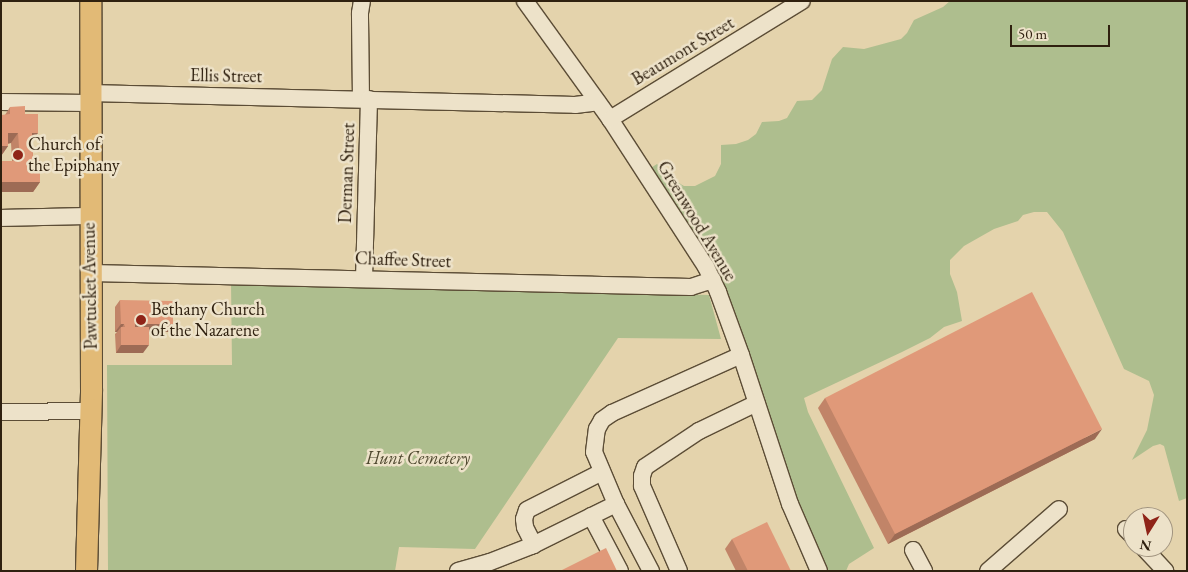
<!DOCTYPE html>
<style>
body{margin:0}
#map{position:relative;width:1188px;height:572px;overflow:hidden;background:#e4d3ac;font-family:"EB Garamond",serif}
div>[style]{position:absolute}
.green>*{inset:0;background:#aebe8e}
.roads{filter:drop-shadow(1px 0 #5c4d36) drop-shadow(-1px 0 #5c4d36) drop-shadow(0 1px #5c4d36) drop-shadow(0 -1px #5c4d36)}
.minor>*{height:16px;margin:-8px;padding:0 8px;transform-origin:8px;border-radius:8px;background:#ede2c9}
.major>*{height:21px;margin:-10.5px;padding:0 10.5px;transform-origin:10.5px;border-radius:10.5px;background:#e2ba76}
.wall>*{inset:0;background:#c18468}
.shaded-wall>*{inset:0;background:#9d6b55}
.building>*{inset:0;background:#e09979}
.dots>*{width:14px;height:14px;translate:-50% -50%;box-sizing:border-box;border:2px solid #ede2c9;border-radius:50%}
span{translate:-50% -50%;white-space:nowrap;text-align:center;line-height:1.15;-webkit-text-stroke:5px #ede2c9;paint-order:stroke}
.street-label{font-size:18px;color:#2f200f}
.poi-label{font-size:18px;color:#2f200f}
.left{translate:0 -50%;text-align:left}
.park-label{font-size:18px;color:#4f482f;font-style:italic}
.frame{position:absolute;inset:0;border:2px solid #2f200f;pointer-events:none}
.north{position:absolute;left:1123px;top:507px;width:50px;height:50px;box-sizing:border-box;background:#ede2c9;border:1px solid #a1947f;border-radius:50%;rotate:190deg;font-size:14px;font-weight:700;line-height:20px;text-align:center;color:#2f200f}
.north::after{content:'';display:block;margin:auto;width:18px;height:22px;background:#8f2418;clip-path:polygon(50% 0,100% 100%,50% 72%,0 100%)}
.scale{position:absolute;left:1010px;top:25px;width:100px;height:22px;box-sizing:border-box;border:2px solid #2f200f;border-top:0;padding-left:6px;font-size:15px;line-height:18px;white-space:nowrap;color:#2f200f;-webkit-text-stroke:4px #ede2c9;paint-order:stroke}
</style>
<div id="map">
<div class="green">
<i style="clip-path:polygon(950px 1px,1187px 1px,1187px 498px,1179px 501px,1164px 446px,1160px 444px,1153px 446px,1132px 460px,1147px 430px,1154px 395px,1149px 381px,1124px 369px,1063px 232px,1047px 212px,1034px 212px,1023px 215px,1018px 221px,994px 229px,964px 246px,950px 260px,950px 274px,957px 292px,962px 321px,944px 327px,930px 338px,902px 352px,804px 398px,808px 412px,874px 548px,849px 564px,846px 571px,819px 571px,739px 346px,646px 171px,657px 164px,674px 180px,684px 186px,695px 186px,715px 176px,721px 164px,721px 145px,736px 144px,748px 140px,756px 134px,762px 122px,779px 121px,787px 118px,797px 101px,812px 100px,822px 90px,832px 59px,843px 47px,864px 49px,901px 39px,907px 33px,914px 20px,943px 7px)"></i>
<i style="clip-path:polygon(231px 282px,709px 295px,721px 339px,618px 338px,475px 549px,399px 547px,395px 571px,108px 571px,107px 365px,232px 365px)"></i>
</div>
<div class="roads">
<div class="minor">
<i style="left:525px;top:1px;width:145px;rotate:54.2deg"></i>
<i style="left:610px;top:119px;width:176px;rotate:57deg"></i>
<i style="left:706px;top:267px;width:28px;rotate:64deg"></i>
<i style="left:718px;top:292px;width:67px;rotate:69.9deg"></i>
<i style="left:741px;top:355px;width:157px;rotate:71.8deg"></i>
<i style="left:790px;top:504px;width:73px;rotate:66.6deg"></i>
<i style="left:89px;top:93px;width:486px;rotate:1.4deg"></i>
<i style="left:575px;top:105px;width:23px;rotate:-7deg"></i>
<i style="left:361px;top:99px;width:86px;rotate:-90.7deg"></i>
<i style="left:360px;top:13px;width:12px;rotate:-81deg"></i>
<i style="left:1px;top:102px;width:88px;rotate:0.7deg"></i>
<i style="left:610px;top:119px;width:225px;rotate:-31.6deg"></i>
<i style="left:1px;top:218px;width:89px;rotate:-1.3deg"></i>
<i style="left:91px;top:273px;width:600px;rotate:1.34deg"></i>
<i style="left:691px;top:287px;width:23px;rotate:-18deg"></i>
<i style="left:364px;top:279px;width:180px;rotate:-88.4deg"></i>
<i style="left:1px;top:412px;width:89px;rotate:-0.6deg"></i>
<i style="left:616px;top:504px;width:76px;rotate:62.4deg"></i>
<i style="left:591px;top:516px;width:62px;rotate:62.2deg"></i>
<i style="left:1126px;top:529px;width:10px;rotate:45deg"></i>
<i style="left:534px;top:545px;width:20px;rotate:-117deg"></i>
<i style="left:525px;top:527px;width:8px;rotate:-97deg"></i>
<i style="left:524px;top:519px;width:9px;rotate:-72deg"></i>
<i style="left:527px;top:510px;width:84px;rotate:-26.9deg"></i>
<i style="left:1143px;top:547px;width:33px;rotate:47deg"></i>
<i style="left:913px;top:550px;width:24px;rotate:62deg"></i>
<i style="left:458px;top:571px;width:33px;rotate:-16deg"></i>
<i style="left:490px;top:562px;width:44px;rotate:-21.3deg"></i>
<i style="left:531px;top:546px;width:95px;rotate:-26.3deg"></i>
<i style="left:616px;top:504px;width:56px;rotate:-112.9deg"></i>
<i style="left:594px;top:452px;width:23px;rotate:-83deg"></i>
<i style="left:597px;top:429px;width:10px;rotate:-61deg"></i>
<i style="left:602px;top:420px;width:12px;rotate:-35deg"></i>
<i style="left:612px;top:413px;width:141px;rotate:-24.2deg"></i>
<i style="left:679px;top:571px;width:93px;rotate:-113.5deg"></i>
<i style="left:642px;top:486px;width:10px;rotate:-90deg"></i>
<i style="left:642px;top:476px;width:9px;rotate:-72deg"></i>
<i style="left:645px;top:467px;width:65px;rotate:-33.7deg"></i>
<i style="left:699px;top:431px;width:64px;rotate:-25.8deg"></i>
<i style="left:988px;top:571px;width:94px;rotate:-41.1deg"></i>
</div>
<div class="major">
<i style="left:86px;top:571px;width:182px;rotate:-88.4deg"></i>
<i style="left:91px;top:389px;width:388px;rotate:-90.1deg"></i>
</div>
</div>
<div class="wall">
<i style="clip-path:polygon(10px 107px,25px 114px,33px 141px,33px 160px,40px 182px,33px 192px,1px 192px,1px 161px,12px 161px,11px 143px,8px 144px,8px 146px,1px 156px,1px 115px,5px 115px)"></i>
<i style="clip-path:polygon(120px 300px,173px 324px,168px 332px,149px 332px,143px 353px,116px 353px,115px 334px,117px 332px,115px 332px,115px 307px)"></i>
<i style="clip-path:polygon(825px 398px,1095px 439px,888px 544px,818px 408px)"></i>
<i style="clip-path:polygon(732px 539px,791px 571px,736px 571px,725px 549px)"></i>
</div>
<div class="shaded-wall">
<i style="clip-path:polygon(8px 133px,18px 133px,11px 143px,1px 144px)"></i>
<i style="clip-path:polygon(32px 133px,38px 133px,31px 143px)"></i>
<i style="clip-path:polygon(1px 146px,8px 146px,1px 156px)"></i>
<i style="clip-path:polygon(1px 182px,40px 182px,33px 192px,1px 192px)"></i>
<i style="clip-path:polygon(121px 324px,124px 324px,121px 329px,121px 327px,117px 332px,115px 332px)"></i>
<i style="clip-path:polygon(135px 324px,173px 324px,168px 332px,130px 332px)"></i>
<i style="clip-path:polygon(121px 345px,149px 345px,143px 353px,116px 353px)"></i>
<i style="clip-path:polygon(1102px 429px,1095px 439px,888px 544px,895px 534px)"></i>
</div>
<div class="building">
<i style="clip-path:polygon(25px 106px,25px 114px,38px 114px,38px 133px,32px 133px,33px 160px,40px 160px,40px 182px,1px 182px,1px 161px,20px 161px,18px 133px,8px 133px,8px 146px,1px 146px,1px 115px,10px 114px,10px 107px)"></i>
<i style="clip-path:polygon(1032px 292px,1102px 429px,895px 534px,825px 398px)"></i>
<i style="clip-path:polygon(120px 300px,173px 301px,173px 324px,135px 324px,135px 327px,149px 327px,149px 345px,121px 345px,121px 327px,125px 327px,124px 324px,121px 324px)"></i>
<i style="clip-path:polygon(767px 522px,791px 571px,748px 571px,732px 539px)"></i>
<i style="clip-path:polygon(606px 548px,617px 571px,560px 571px)"></i>
</div>
<div class="dots">
<i style="left:18px;top:155px;background:#8f2418"></i>
<i style="left:141px;top:320px;background:#8f2418"></i>
</div>
<div class="street-label">
<span style="left:683px;top:51px;rotate:-31deg">Beaumont Street</span>
<span style="left:226px;top:76px;rotate:1deg">Ellis Street</span>
<span style="left:347px;top:173px;rotate:-88deg">Derman Street</span>
<span style="left:697px;top:221px;rotate:59deg">Greenwood Avenue</span>
<span style="left:403px;top:260px;rotate:2deg">Chaffee Street</span>
<span style="left:90px;top:286px;rotate:-91deg">Pawtucket Avenue</span>
</div>
<div class="poi-label">
<span class="left" style="left:28px;top:155px">Church of<br>the Epiphany</span>
<span class="left" style="left:151px;top:320px">Bethany Church<br>of the Nazarene</span>
</div>
<div class="park-label">
<span style="left:418px;top:458px">Hunt Cemetery</span>
</div>
<div class="frame"></div>
<div class="north">N</div>
<div class="scale">50 m</div>
</div>
